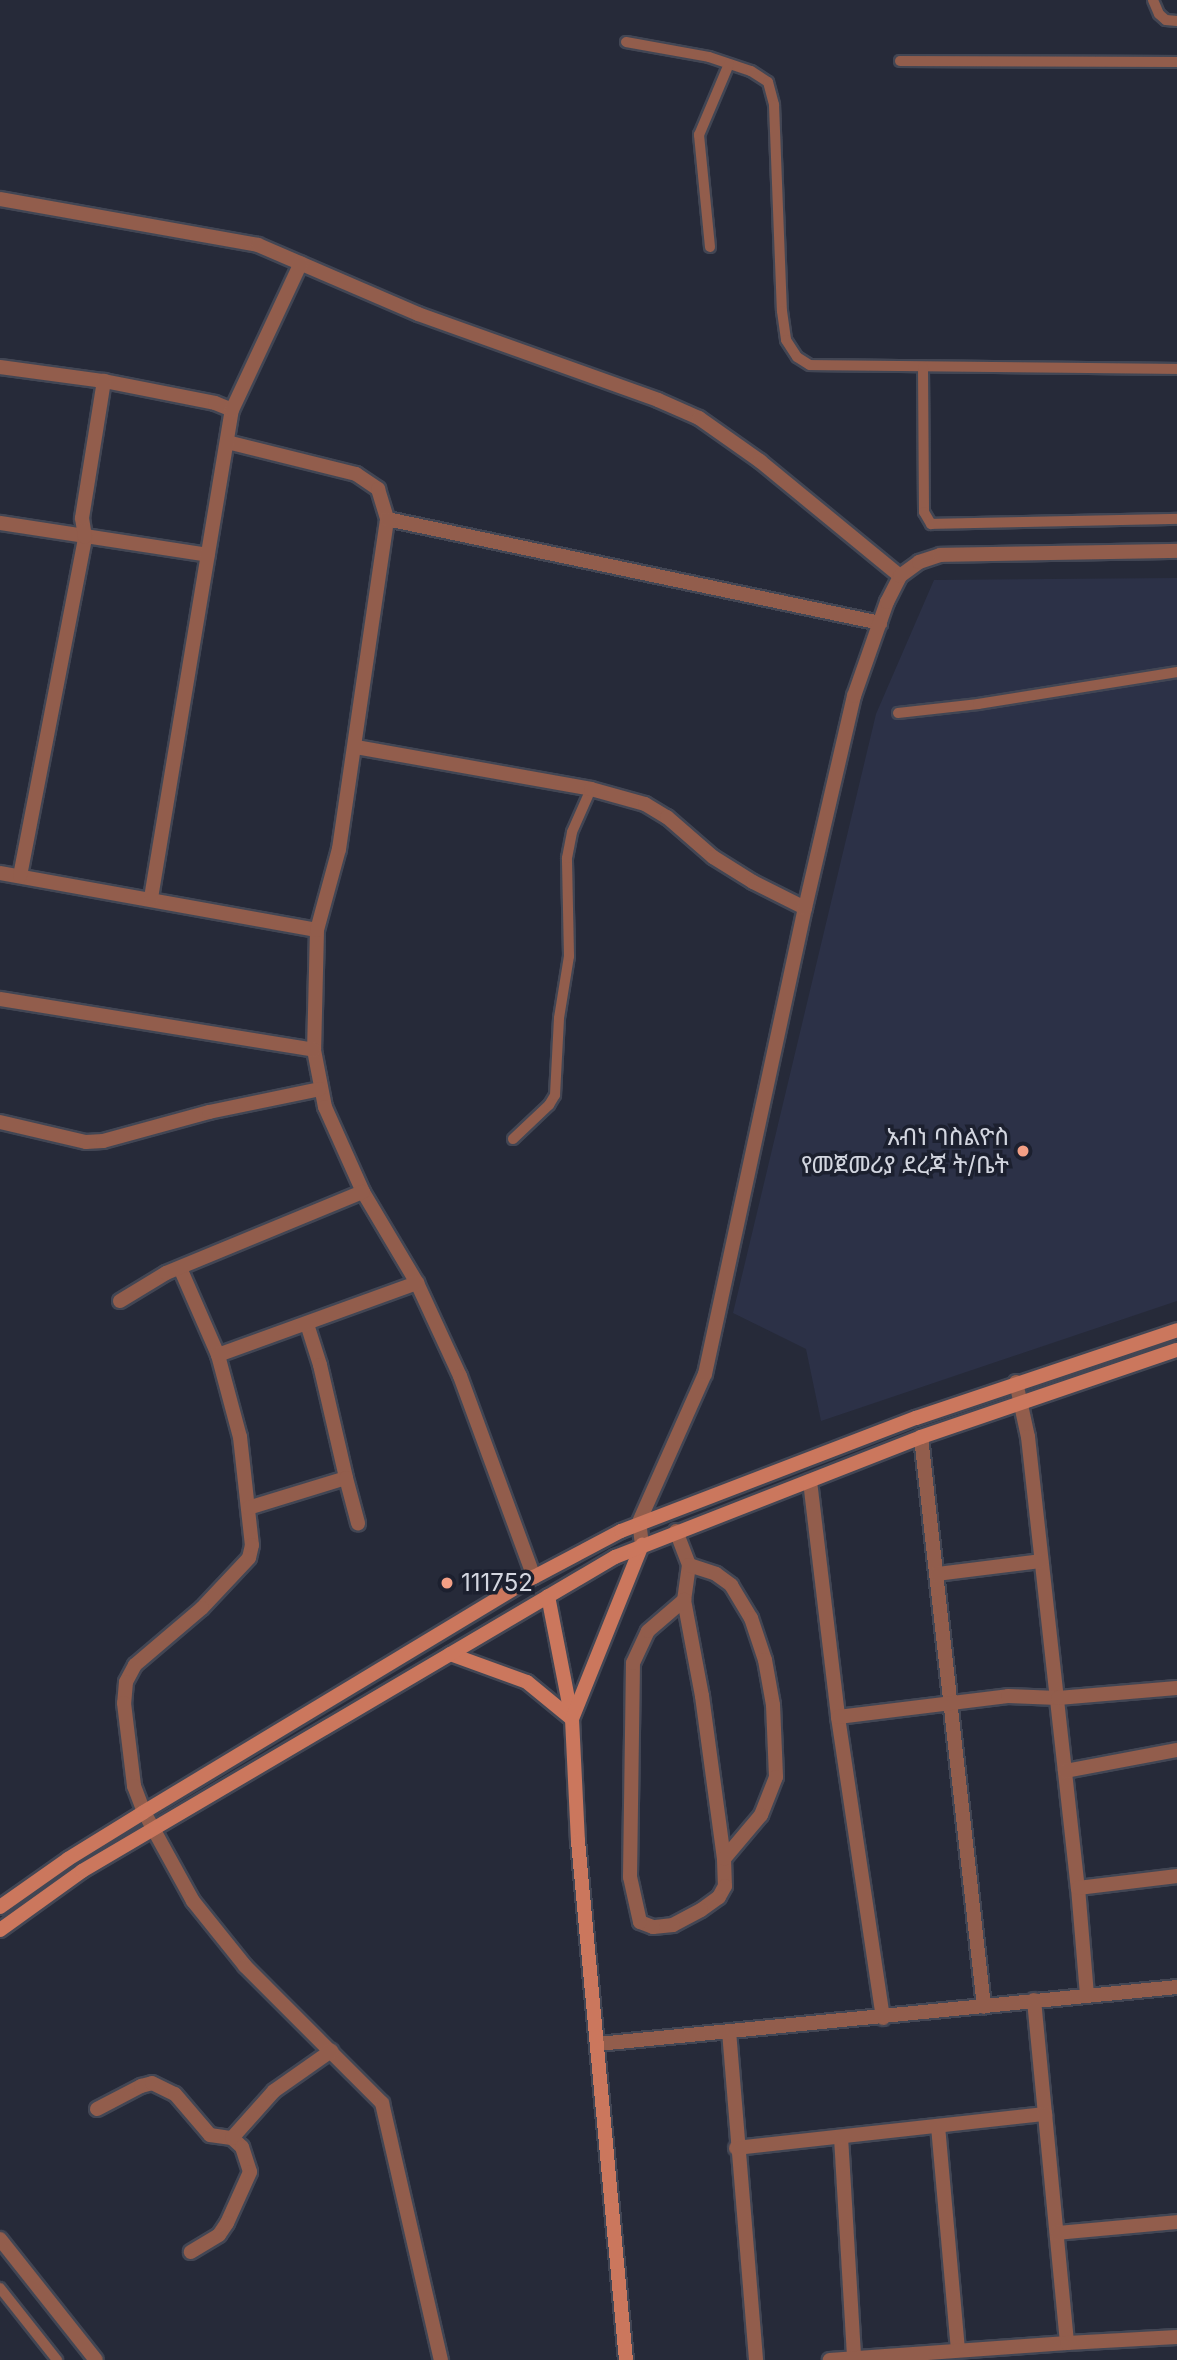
<!DOCTYPE html>
<meta charset="utf-8">
<style>
body{margin:0}
#map{position:relative;width:1177px;height:2360px;overflow:hidden;background:#262a39;font-family:Inter,"Noto Sans Ethiopic",sans-serif}
div>[style]{position:absolute}
.built>*{inset:0;background:#2c3147}
.roads{filter:drop-shadow(2px 0 #424654) drop-shadow(-2px 0 #424654) drop-shadow(0 2px #424654) drop-shadow(0 -2px #424654)}
.lane>*{height:10px;margin:-5px;padding:0 5px;transform-origin:5px;border-radius:5px;background:#925d4c}
.street>*{height:14px;margin:-7px;padding:0 7px;transform-origin:7px;border-radius:7px;background:#925d4c}
.secondary>*{height:14px;margin:-7px;padding:0 7px;transform-origin:7px;border-radius:7px;background:#cb775d}
.dots>*{width:19px;height:19px;translate:-50% -50%;box-sizing:border-box;border:4px solid #1c202f;border-radius:50%}
span{translate:-50% -50%;white-space:nowrap;text-align:center;line-height:1.15;-webkit-text-stroke:7px #1c202f;paint-order:stroke}
.poi-label{font-size:24px;color:#d3d6e0}
.right{translate:-100% -50%;text-align:right}
.left{translate:0 -50%;text-align:left}
</style>
<div id="map">
<div class="built">
<i style="clip-path:polygon(1177px 578px,1177px 1301px,821px 1421px,806px 1349px,733px 1313px,876px 714px,934px 580px)"></i>
</div>
<div class="roads">
<div class="lane">
<i style="left:1153px;top:0;width:15px;rotate:67deg"></i>
<i style="left:1159px;top:14px;width:9px;rotate:41deg"></i>
<i style="left:1166px;top:20px;width:11px;rotate:5deg"></i>
<i style="left:626px;top:42px;width:84px;rotate:10.2deg"></i>
<i style="left:709px;top:57px;width:44px;rotate:18.4deg"></i>
<i style="left:751px;top:71px;width:20px;rotate:33deg"></i>
<i style="left:768px;top:82px;width:24px;rotate:75deg"></i>
<i style="left:774px;top:105px;width:206px;rotate:87.8deg"></i>
<i style="left:782px;top:311px;width:29px;rotate:82deg"></i>
<i style="left:786px;top:340px;width:20px;rotate:57deg"></i>
<i style="left:797px;top:357px;width:15px;rotate:32deg"></i>
<i style="left:810px;top:365px;width:367px;rotate:0.6deg"></i>
<i style="left:900px;top:61px;width:277px;rotate:0.2deg"></i>
<i style="left:710px;top:247px;width:113px;rotate:-95.6deg"></i>
<i style="left:699px;top:135px;width:77px;rotate:-67.1deg"></i>
<i style="left:923px;top:367px;width:145px;rotate:89.6deg"></i>
<i style="left:924px;top:512px;width:14px;rotate:60deg"></i>
<i style="left:931px;top:524px;width:246px;rotate:-1.2deg"></i>
<i style="left:898px;top:713px;width:81px;rotate:-6.4deg"></i>
<i style="left:978px;top:704px;width:202px;rotate:-9.1deg"></i>
<i style="left:513px;top:1139px;width:50px;rotate:-43.4deg"></i>
<i style="left:549px;top:1105px;width:12px;rotate:-59deg"></i>
<i style="left:555px;top:1095px;width:77px;rotate:-87deg"></i>
<i style="left:559px;top:1018px;width:63px;rotate:-80.8deg"></i>
<i style="left:569px;top:956px;width:98px;rotate:-91.2deg"></i>
<i style="left:567px;top:858px;width:26px;rotate:-79deg"></i>
<i style="left:572px;top:832px;width:47px;rotate:-66.2deg"></i>
<i style="left:0;top:2288px;width:92px;rotate:51.6deg"></i>
</div>
<div class="street">
<i style="left:0;top:199px;width:262px;rotate:10.1deg"></i>
<i style="left:258px;top:245px;width:174px;rotate:23.3deg"></i>
<i style="left:418px;top:314px;width:255px;rotate:19.7deg"></i>
<i style="left:658px;top:400px;width:45px;rotate:23.7deg"></i>
<i style="left:699px;top:418px;width:75px;rotate:35.2deg"></i>
<i style="left:760px;top:461px;width:181px;rotate:39.4deg"></i>
<i style="left:0;top:367px;width:105px;rotate:7.7deg"></i>
<i style="left:104px;top:381px;width:113px;rotate:11.2deg"></i>
<i style="left:215px;top:403px;width:18px;rotate:22deg"></i>
<i style="left:227px;top:442px;width:133px;rotate:13.9deg"></i>
<i style="left:356px;top:474px;width:27px;rotate:34deg"></i>
<i style="left:378px;top:489px;width:31px;rotate:73deg"></i>
<i style="left:0;top:523px;width:210px;rotate:8.7deg"></i>
<i style="left:356px;top:747px;width:239px;rotate:10.1deg"></i>
<i style="left:591px;top:789px;width:56px;rotate:15.5deg"></i>
<i style="left:645px;top:804px;width:26px;rotate:31deg"></i>
<i style="left:667px;top:817px;width:61px;rotate:41deg"></i>
<i style="left:713px;top:857px;width:47px;rotate:32deg"></i>
<i style="left:753px;top:882px;width:58px;rotate:26.6deg"></i>
<i style="left:0;top:873px;width:322px;rotate:10.2deg"></i>
<i style="left:317px;top:930px;width:120px;rotate:91.4deg"></i>
<i style="left:314px;top:1050px;width:58px;rotate:79.1deg"></i>
<i style="left:325px;top:1107px;width:93px;rotate:65.9deg"></i>
<i style="left:363px;top:1192px;width:106px;rotate:59.3deg"></i>
<i style="left:417px;top:1283px;width:102px;rotate:65.2deg"></i>
<i style="left:460px;top:1376px;width:214px;rotate:69.8deg"></i>
<i style="left:20px;top:876px;width:345px;rotate:-79.1deg"></i>
<i style="left:85px;top:537px;width:19px;rotate:-99deg"></i>
<i style="left:82px;top:518px;width:139px;rotate:-80.9deg"></i>
<i style="left:151px;top:898px;width:495px;rotate:-80.6deg"></i>
<i style="left:232px;top:410px;width:162px;rotate:-64.9deg"></i>
<i style="left:317px;top:930px;width:84px;rotate:-74.8deg"></i>
<i style="left:339px;top:849px;width:333px;rotate:-81.7deg"></i>
<i style="left:387px;top:519px;width:504px;rotate:11.91deg"></i>
<i style="left:0;top:999px;width:318px;rotate:9.2deg"></i>
<i style="left:0;top:1122px;width:88px;rotate:13.1deg"></i>
<i style="left:86px;top:1142px;width:17px;rotate:-3deg"></i>
<i style="left:103px;top:1141px;width:110px;rotate:-15.3deg"></i>
<i style="left:209px;top:1112px;width:113px;rotate:-11.7deg"></i>
<i style="left:180px;top:1268px;width:95px;rotate:66.4deg"></i>
<i style="left:218px;top:1355px;width:85px;rotate:75deg"></i>
<i style="left:240px;top:1437px;width:109px;rotate:83.7deg"></i>
<i style="left:252px;top:1545px;width:13px;rotate:103deg"></i>
<i style="left:249px;top:1558px;width:69px;rotate:133.2deg"></i>
<i style="left:202px;top:1608px;width:88px;rotate:139.6deg"></i>
<i style="left:135px;top:1665px;width:19px;rotate:118deg"></i>
<i style="left:126px;top:1682px;width:21px;rotate:95deg"></i>
<i style="left:124px;top:1703px;width:84px;rotate:83.1deg"></i>
<i style="left:134px;top:1786px;width:28px;rotate:69deg"></i>
<i style="left:144px;top:1812px;width:102px;rotate:61.2deg"></i>
<i style="left:193px;top:1901px;width:83px;rotate:51.3deg"></i>
<i style="left:245px;top:1966px;width:194px;rotate:45deg"></i>
<i style="left:382px;top:2103px;width:264px;rotate:77.1deg"></i>
<i style="left:120px;top:1301px;width:54px;rotate:-31.3deg"></i>
<i style="left:166px;top:1273px;width:213px;rotate:-22.4deg"></i>
<i style="left:307px;top:1324px;width:43px;rotate:72.4deg"></i>
<i style="left:320px;top:1365px;width:116px;rotate:77deg"></i>
<i style="left:218px;top:1355px;width:212px;rotate:-19.9deg"></i>
<i style="left:1016px;top:1382px;width:56px;rotate:77.7deg"></i>
<i style="left:1028px;top:1437px;width:454px;rotate:83.7deg"></i>
<i style="left:921px;top:1437px;width:573px;rotate:83.69deg"></i>
<i style="left:810px;top:1481px;width:238px;rotate:83.2deg"></i>
<i style="left:248px;top:1508px;width:102px;rotate:-17deg"></i>
<i style="left:346px;top:1478px;width:47px;rotate:75.1deg"></i>
<i style="left:676px;top:1531px;width:36px;rotate:69deg"></i>
<i style="left:689px;top:1565px;width:35px;rotate:98deg"></i>
<i style="left:684px;top:1600px;width:98px;rotate:79.4deg"></i>
<i style="left:702px;top:1696px;width:164px;rotate:82.3deg"></i>
<i style="left:724px;top:1859px;width:27px;rotate:88deg"></i>
<i style="left:725px;top:1886px;width:13px;rotate:119deg"></i>
<i style="left:719px;top:1897px;width:22px;rotate:144deg"></i>
<i style="left:701px;top:1910px;width:32px;rotate:152deg"></i>
<i style="left:673px;top:1925px;width:20px;rotate:174deg"></i>
<i style="left:653px;top:1927px;width:14px;rotate:-159deg"></i>
<i style="left:640px;top:1922px;width:46px;rotate:-102.5deg"></i>
<i style="left:630px;top:1877px;width:214px;rotate:-89.2deg"></i>
<i style="left:633px;top:1663px;width:35px;rotate:-65deg"></i>
<i style="left:648px;top:1631px;width:48px;rotate:-40.7deg"></i>
<i style="left:642px;top:1545px;width:23px;rotate:-97deg"></i>
<i style="left:639px;top:1522px;width:162px;rotate:-66deg"></i>
<i style="left:705px;top:1374px;width:477px;rotate:-77.9deg"></i>
<i style="left:805px;top:908px;width:218px;rotate:-77deg"></i>
<i style="left:854px;top:696px;width:100px;rotate:-70.7deg"></i>
<i style="left:887px;top:602px;width:29px;rotate:-63deg"></i>
<i style="left:900px;top:576px;width:24px;rotate:-36deg"></i>
<i style="left:919px;top:562px;width:22px;rotate:-18deg"></i>
<i style="left:940px;top:555px;width:237px;rotate:-1deg"></i>
<i style="left:689px;top:1565px;width:28px;rotate:18deg"></i>
<i style="left:716px;top:1574px;width:19px;rotate:36deg"></i>
<i style="left:731px;top:1585px;width:39px;rotate:59deg"></i>
<i style="left:751px;top:1618px;width:44px;rotate:71.6deg"></i>
<i style="left:765px;top:1660px;width:46px;rotate:79.9deg"></i>
<i style="left:773px;top:1705px;width:72px;rotate:87.6deg"></i>
<i style="left:776px;top:1777px;width:41px;rotate:111.5deg"></i>
<i style="left:761px;top:1815px;width:57px;rotate:130.1deg"></i>
<i style="left:937px;top:1574px;width:105px;rotate:-7.1deg"></i>
<i style="left:1065px;top:1771px;width:114px;rotate:-10.6deg"></i>
<i style="left:1087px;top:1995px;width:107px;rotate:-94.8deg"></i>
<i style="left:1078px;top:1888px;width:100px;rotate:-6.9deg"></i>
<i style="left:1034px;top:2000px;width:115px;rotate:84.5deg"></i>
<i style="left:883px;top:2018px;width:304px;rotate:-98.5deg"></i>
<i style="left:838px;top:1717px;width:171px;rotate:-7deg"></i>
<i style="left:1008px;top:1696px;width:50px;rotate:2.3deg"></i>
<i style="left:1058px;top:1698px;width:119px;rotate:-4.8deg"></i>
<i style="left:729px;top:2031px;width:330px;rotate:85.3deg"></i>
<i style="left:598px;top:2044px;width:582px;rotate:-5.62deg"></i>
<i style="left:97px;top:2109px;width:50px;rotate:-27.6deg"></i>
<i style="left:141px;top:2086px;width:11px;rotate:-15deg"></i>
<i style="left:152px;top:2083px;width:25px;rotate:26deg"></i>
<i style="left:175px;top:2094px;width:54px;rotate:49.5deg"></i>
<i style="left:210px;top:2135px;width:22px;rotate:8deg"></i>
<i style="left:232px;top:2138px;width:13px;rotate:42deg"></i>
<i style="left:242px;top:2147px;width:26px;rotate:72deg"></i>
<i style="left:250px;top:2172px;width:56px;rotate:114.3deg"></i>
<i style="left:227px;top:2223px;width:14px;rotate:124deg"></i>
<i style="left:219px;top:2235px;width:33px;rotate:149deg"></i>
<i style="left:938px;top:2126px;width:225px;rotate:84.9deg"></i>
<i style="left:841px;top:2137px;width:221px;rotate:86.6deg"></i>
<i style="left:232px;top:2138px;width:63px;rotate:-48.2deg"></i>
<i style="left:274px;top:2091px;width:70px;rotate:-35.1deg"></i>
<i style="left:736px;top:2148px;width:311px;rotate:-6.3deg"></i>
<i style="left:1045px;top:2114px;width:230px;rotate:84.5deg"></i>
<i style="left:1067px;top:2343px;width:238px;rotate:175.9deg"></i>
<i style="left:1057px;top:2233px;width:121px;rotate:-5.2deg"></i>
<i style="left:0;top:2239px;width:154px;rotate:51.6deg"></i>
<i style="left:1067px;top:2343px;width:110px;rotate:-3.1deg"></i>
</div>
<div class="secondary">
<i style="left:548px;top:1596px;width:125px;rotate:79deg"></i>
<i style="left:572px;top:1719px;width:122px;rotate:87.2deg"></i>
<i style="left:578px;top:1841px;width:521px;rotate:84.72deg"></i>
<i style="left:450px;top:1654px;width:82px;rotate:20deg"></i>
<i style="left:527px;top:1682px;width:58px;rotate:39.4deg"></i>
<i style="left:572px;top:1719px;width:188px;rotate:-68.1deg"></i>
<i style="left:0;top:1907px;width:83px;rotate:-35.2deg"></i>
<i style="left:68px;top:1859px;width:89px;rotate:-31.7deg"></i>
<i style="left:144px;top:1812px;width:455px;rotate:-31.1deg"></i>
<i style="left:534px;top:1577px;width:98px;rotate:-27.9deg"></i>
<i style="left:621px;top:1531px;width:316px;rotate:-21deg"></i>
<i style="left:916px;top:1418px;width:275px;rotate:-18.6deg"></i>
<i style="left:0;top:1930px;width:101px;rotate:-35.7deg"></i>
<i style="left:82px;top:1871px;width:619px;rotate:-30.5deg"></i>
<i style="left:615px;top:1557px;width:329px;rotate:-21.4deg"></i>
<i style="left:921px;top:1437px;width:270px;rotate:-18.8deg"></i>
</div>
</div>
<div class="dots">
<i style="left:1023px;top:1151px;background:#f39f85"></i>
<i style="left:447px;top:1583px;background:#f39f85"></i>
</div>
<div class="poi-label">
<span class="right" style="left:1009px;top:1151px">አብነ ባስልዮስ<br>የመጀመሪያ ደረጃ ት/ቤት</span>
<span class="left" style="left:461px;top:1583px">111752</span>
</div>
</div>
